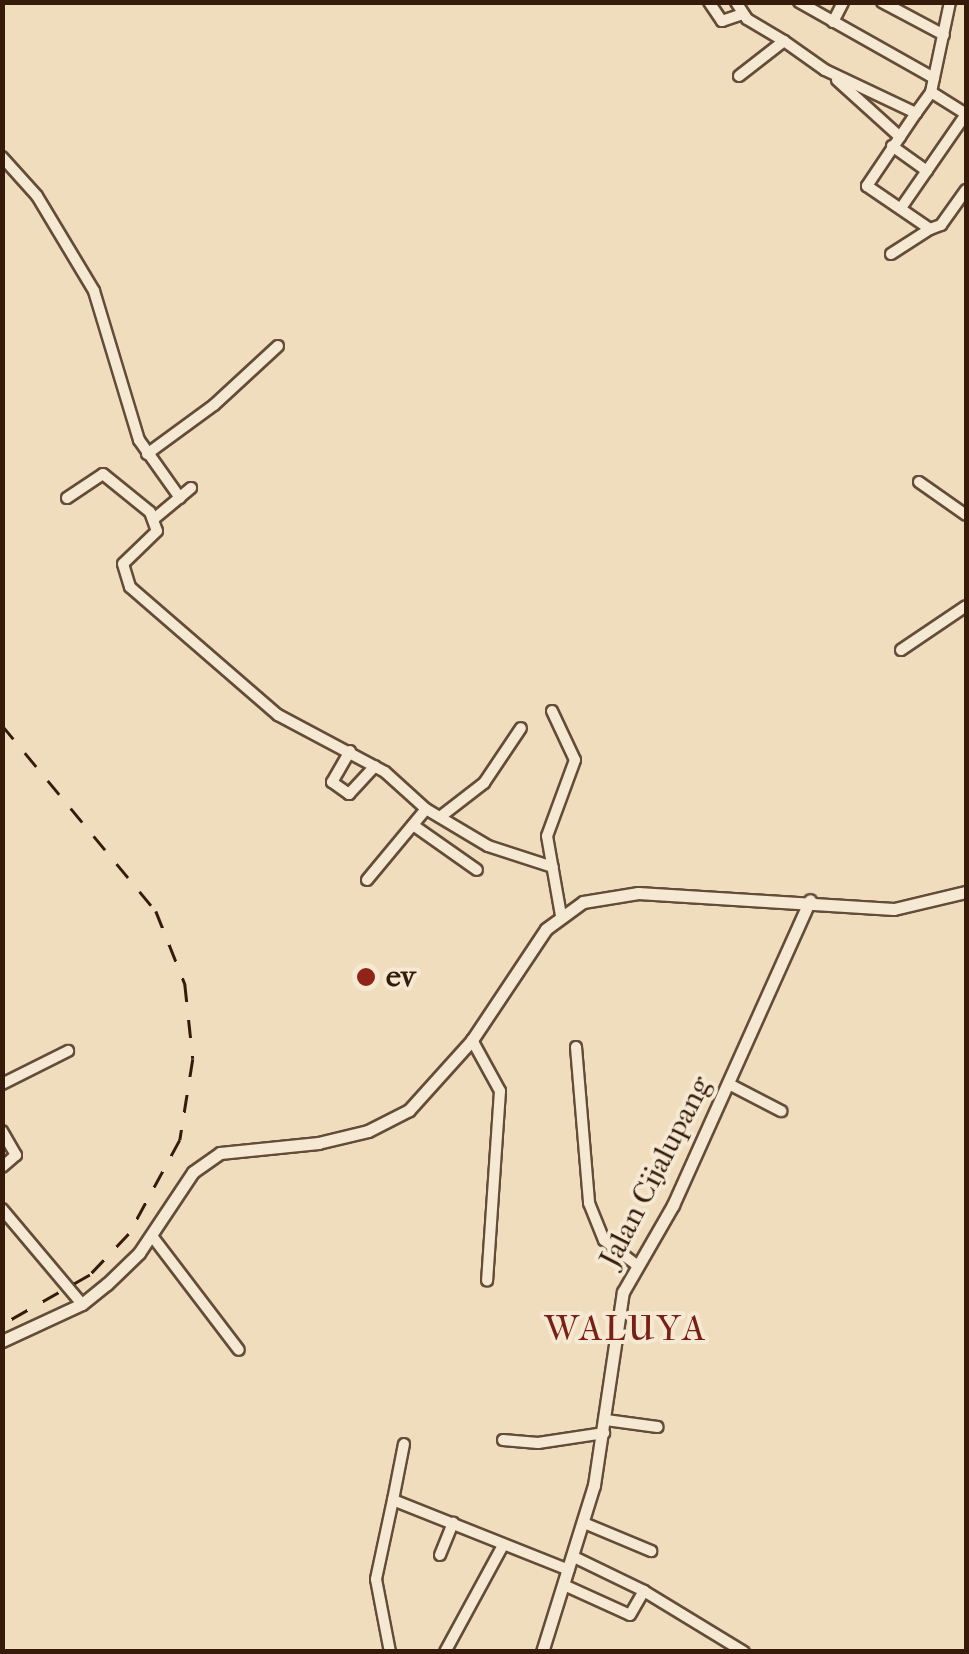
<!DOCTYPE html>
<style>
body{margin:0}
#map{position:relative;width:969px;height:1654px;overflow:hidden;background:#f0ddbd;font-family:"IM FELL French Canon",serif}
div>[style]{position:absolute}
.roads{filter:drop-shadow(2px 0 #644c38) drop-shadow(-2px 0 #644c38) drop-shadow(0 2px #644c38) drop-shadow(0 -2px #644c38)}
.minor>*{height:10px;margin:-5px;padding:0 5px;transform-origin:5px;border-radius:5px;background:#f5e9d4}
.tertiary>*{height:11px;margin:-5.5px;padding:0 5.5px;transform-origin:5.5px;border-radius:5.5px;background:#f5e9d4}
.rail>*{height:2.5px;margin-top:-1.25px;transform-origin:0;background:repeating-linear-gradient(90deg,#361b0b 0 18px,transparent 0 36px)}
.dots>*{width:28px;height:28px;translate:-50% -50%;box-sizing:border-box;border:5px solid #f5e9d4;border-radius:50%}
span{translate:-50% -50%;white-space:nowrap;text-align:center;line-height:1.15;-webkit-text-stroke:8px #f5e9d4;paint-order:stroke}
.poi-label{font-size:30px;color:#361b0b;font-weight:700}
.left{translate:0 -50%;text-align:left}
.street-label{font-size:30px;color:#361b0b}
.quarter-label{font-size:35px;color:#7a1f14;letter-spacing:2.5px}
.frame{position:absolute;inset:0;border:5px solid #361b0b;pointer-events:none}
</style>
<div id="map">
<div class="roads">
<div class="minor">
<i style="left:709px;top:2px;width:23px;rotate:56deg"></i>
<i style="left:722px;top:21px;width:21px;rotate:-19deg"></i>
<i style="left:736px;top:2px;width:20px;rotate:57deg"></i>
<i style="left:747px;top:19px;width:43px;rotate:30.7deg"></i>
<i style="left:799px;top:2px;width:155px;rotate:29.4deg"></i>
<i style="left:882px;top:2px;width:70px;rotate:28deg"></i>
<i style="left:950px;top:2px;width:92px;rotate:101.9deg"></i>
<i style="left:931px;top:92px;width:41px;rotate:32.2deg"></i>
<i style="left:833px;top:22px;width:22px;rotate:-63deg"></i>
<i style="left:739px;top:76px;width:57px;rotate:-37.9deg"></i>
<i style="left:784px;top:41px;width:50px;rotate:35.3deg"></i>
<i style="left:825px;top:70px;width:101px;rotate:25.3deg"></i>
<i style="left:916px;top:113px;width:26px;rotate:-54deg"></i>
<i style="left:837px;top:80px;width:85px;rotate:42.1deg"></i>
<i style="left:916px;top:113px;width:88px;rotate:123.9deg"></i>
<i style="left:867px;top:186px;width:76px;rotate:34.3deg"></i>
<i style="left:930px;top:229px;width:12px;rotate:-20deg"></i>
<i style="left:941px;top:225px;width:43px;rotate:-54.5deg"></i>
<i style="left:892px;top:146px;width:43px;rotate:35.5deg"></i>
<i style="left:2px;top:157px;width:52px;rotate:48.1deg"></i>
<i style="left:37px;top:196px;width:111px;rotate:59deg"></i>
<i style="left:94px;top:291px;width:156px;rotate:73.2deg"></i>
<i style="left:139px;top:440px;width:71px;rotate:54.7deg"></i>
<i style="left:901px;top:208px;width:114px;rotate:-55.3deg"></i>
<i style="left:891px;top:254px;width:46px;rotate:-32.7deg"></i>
<i style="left:147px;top:454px;width:83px;rotate:-36.2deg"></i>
<i style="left:214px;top:405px;width:87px;rotate:-42.7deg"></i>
<i style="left:919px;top:482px;width:57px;rotate:35.1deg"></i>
<i style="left:67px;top:498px;width:43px;rotate:-33.7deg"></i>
<i style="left:103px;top:474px;width:60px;rotate:39deg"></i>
<i style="left:150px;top:512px;width:20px;rotate:70deg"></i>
<i style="left:157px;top:531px;width:47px;rotate:135.9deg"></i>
<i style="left:123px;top:564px;width:24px;rotate:73deg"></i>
<i style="left:130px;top:587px;width:196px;rotate:40.9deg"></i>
<i style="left:278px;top:715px;width:121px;rotate:28deg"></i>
<i style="left:385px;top:772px;width:55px;rotate:42.1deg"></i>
<i style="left:426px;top:809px;width:72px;rotate:30.8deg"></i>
<i style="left:488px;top:846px;width:68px;rotate:17.9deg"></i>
<i style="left:155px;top:518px;width:47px;rotate:-39.8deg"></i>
<i style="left:901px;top:650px;width:78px;rotate:-34.1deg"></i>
<i style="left:552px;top:711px;width:54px;rotate:64.9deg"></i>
<i style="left:575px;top:760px;width:81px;rotate:110.2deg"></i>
<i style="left:547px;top:836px;width:80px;rotate:80deg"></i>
<i style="left:350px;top:751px;width:36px;rotate:120deg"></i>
<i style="left:332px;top:782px;width:21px;rotate:35deg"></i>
<i style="left:349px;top:794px;width:38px;rotate:-47deg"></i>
<i style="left:440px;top:817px;width:56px;rotate:-37.7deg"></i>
<i style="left:484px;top:783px;width:66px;rotate:-56.1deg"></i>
<i style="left:413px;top:825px;width:78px;rotate:35.1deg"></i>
<i style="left:367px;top:880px;width:92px;rotate:-50.3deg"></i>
<i style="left:472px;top:1040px;width:58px;rotate:61.2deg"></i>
<i style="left:500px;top:1091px;width:190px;rotate:93.9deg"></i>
<i style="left:576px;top:1047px;width:157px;rotate:85.2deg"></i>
<i style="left:589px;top:1203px;width:40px;rotate:68deg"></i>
<i style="left:604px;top:1240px;width:43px;rotate:37.4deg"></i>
<i style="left:2px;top:1084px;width:74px;rotate:-26.6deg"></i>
<i style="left:729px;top:1084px;width:59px;rotate:27.4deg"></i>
<i style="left:2px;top:1131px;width:28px;rotate:60deg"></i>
<i style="left:16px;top:1155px;width:18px;rotate:139deg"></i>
<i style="left:2px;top:1209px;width:124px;rotate:49.9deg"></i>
<i style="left:152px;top:1236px;width:143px;rotate:52.7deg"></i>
<i style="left:606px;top:1420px;width:52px;rotate:7.7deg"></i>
<i style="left:503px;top:1440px;width:35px;rotate:5deg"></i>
<i style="left:538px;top:1443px;width:67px;rotate:-8.6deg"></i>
<i style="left:393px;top:1500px;width:57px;rotate:-78.9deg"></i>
<i style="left:584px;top:1523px;width:73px;rotate:22.7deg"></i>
<i style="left:440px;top:1555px;width:35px;rotate:-68deg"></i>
<i style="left:574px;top:1557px;width:78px;rotate:25.9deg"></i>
<i style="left:564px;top:1585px;width:72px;rotate:24.4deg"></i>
<i style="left:630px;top:1615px;width:28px;rotate:-60deg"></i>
<i style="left:644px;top:1591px;width:117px;rotate:31.4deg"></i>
<i style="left:390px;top:1652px;width:74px;rotate:-100.9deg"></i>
<i style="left:376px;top:1579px;width:81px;rotate:-77.9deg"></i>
<i style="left:393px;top:1500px;width:189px;rotate:21.7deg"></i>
<i style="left:445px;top:1652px;width:122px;rotate:-61.5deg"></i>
</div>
<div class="tertiary">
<i style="left:2px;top:1341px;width:88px;rotate:-24.8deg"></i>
<i style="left:82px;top:1304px;width:32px;rotate:-39deg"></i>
<i style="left:107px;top:1284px;width:45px;rotate:-44.1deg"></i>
<i style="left:139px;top:1253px;width:97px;rotate:-56.3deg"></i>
<i style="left:193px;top:1172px;width:33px;rotate:-35deg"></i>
<i style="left:220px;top:1153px;width:99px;rotate:-5.8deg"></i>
<i style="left:318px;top:1143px;width:51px;rotate:-13.5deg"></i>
<i style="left:368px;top:1131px;width:46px;rotate:-27.1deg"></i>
<i style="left:409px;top:1110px;width:94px;rotate:-48deg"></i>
<i style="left:472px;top:1040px;width:133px;rotate:-56.3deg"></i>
<i style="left:546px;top:929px;width:46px;rotate:-36.1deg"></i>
<i style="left:583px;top:902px;width:56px;rotate:-9.3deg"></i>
<i style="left:638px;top:893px;width:256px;rotate:3.6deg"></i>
<i style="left:894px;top:909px;width:74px;rotate:-13.3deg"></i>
<i style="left:542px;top:1652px;width:175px;rotate:-72.7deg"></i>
<i style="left:594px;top:1485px;width:195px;rotate:-81.5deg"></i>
<i style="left:623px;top:1292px;width:100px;rotate:-60.1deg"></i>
<i style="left:673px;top:1205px;width:334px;rotate:-65.8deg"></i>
</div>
</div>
<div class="rail">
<i style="left:2px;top:725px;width:241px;rotate:50.4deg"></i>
<i style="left:156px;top:911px;width:79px;rotate:68.3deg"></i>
<i style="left:185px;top:984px;width:75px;rotate:83.9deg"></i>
<i style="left:193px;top:1059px;width:82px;rotate:99.1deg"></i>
<i style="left:180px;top:1140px;width:107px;rotate:118.5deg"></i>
<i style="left:129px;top:1234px;width:57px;rotate:133.6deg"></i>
<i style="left:90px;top:1275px;width:101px;rotate:150.4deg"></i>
</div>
<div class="dots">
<i style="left:366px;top:977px;background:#8f2418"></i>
</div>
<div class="poi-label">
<span class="left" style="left:386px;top:977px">ev</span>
</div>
<div class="street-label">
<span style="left:656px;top:1172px;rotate:-63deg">Jalan Cijalupang</span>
</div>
<div class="quarter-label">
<span style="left:626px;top:1329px">WALUYA</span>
</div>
<div class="frame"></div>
</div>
